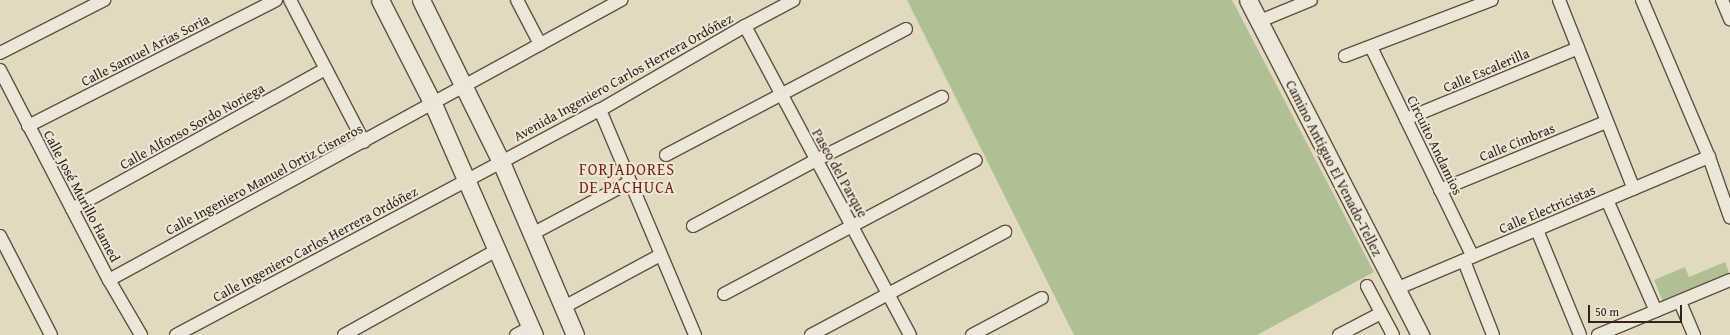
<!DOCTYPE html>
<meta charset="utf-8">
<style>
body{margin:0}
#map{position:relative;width:1730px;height:335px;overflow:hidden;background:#e2dac0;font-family:"Gentium Book Plus",serif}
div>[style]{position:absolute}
.green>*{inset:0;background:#b1c094}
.roads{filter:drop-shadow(1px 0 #5f5042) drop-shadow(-1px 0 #5f5042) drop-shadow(0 1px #5f5042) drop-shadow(0 -1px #5f5042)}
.street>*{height:12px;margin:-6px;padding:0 6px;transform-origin:6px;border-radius:6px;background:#ece7d6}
.secondary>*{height:17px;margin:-8.5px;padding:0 8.5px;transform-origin:8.5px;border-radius:8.5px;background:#ece7d6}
span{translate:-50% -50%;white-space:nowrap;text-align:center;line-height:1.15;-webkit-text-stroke:4px #ece7d6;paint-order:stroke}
.street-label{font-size:14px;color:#332218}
.quarter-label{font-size:16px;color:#7a1f14;letter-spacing:1px}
.scale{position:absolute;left:1588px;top:305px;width:94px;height:18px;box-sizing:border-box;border:2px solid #332218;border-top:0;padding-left:5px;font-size:12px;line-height:14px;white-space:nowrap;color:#332218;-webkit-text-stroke:3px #ece7d6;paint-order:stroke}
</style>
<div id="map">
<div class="green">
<i style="clip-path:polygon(907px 0,1232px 0,1374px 272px,1257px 335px,1074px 335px)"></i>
<i style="clip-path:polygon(1725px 262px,1730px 275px,1663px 302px,1654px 280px,1685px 267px,1689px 277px)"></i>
</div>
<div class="roads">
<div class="street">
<i style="left:290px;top:0;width:160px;rotate:62.5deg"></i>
<i style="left:517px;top:0;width:50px;rotate:62.4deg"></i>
<i style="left:1559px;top:0;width:203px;rotate:68.4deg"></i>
<i style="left:1642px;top:0;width:171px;rotate:66.9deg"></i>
<i style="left:1709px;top:157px;width:64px;rotate:70.7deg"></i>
<i style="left:1722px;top:0;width:21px;rotate:67deg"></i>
<i style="left:1260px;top:21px;width:55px;rotate:-22.4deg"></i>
<i style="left:745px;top:26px;width:350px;rotate:61.9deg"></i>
<i style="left:1371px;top:47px;width:233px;rotate:64.1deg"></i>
<i style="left:0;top:53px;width:117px;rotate:-27deg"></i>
<i style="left:1345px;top:56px;width:157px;rotate:-20.9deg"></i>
<i style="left:0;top:70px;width:237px;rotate:62.6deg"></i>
<i style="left:109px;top:280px;width:64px;rotate:59.8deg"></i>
<i style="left:600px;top:110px;width:244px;rotate:67.1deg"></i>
<i style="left:1406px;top:119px;width:186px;rotate:-22.4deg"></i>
<i style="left:28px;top:126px;width:278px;rotate:-26.9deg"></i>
<i style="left:666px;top:155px;width:271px;rotate:-27.7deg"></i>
<i style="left:1440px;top:190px;width:179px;rotate:-22.3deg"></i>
<i style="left:1607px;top:200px;width:121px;rotate:66.2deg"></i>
<i style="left:72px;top:209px;width:290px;rotate:-28.9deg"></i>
<i style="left:693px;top:226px;width:140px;rotate:-28.2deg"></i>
<i style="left:816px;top:160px;width:141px;rotate:-26.6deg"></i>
<i style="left:1537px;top:230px;width:113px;rotate:67.7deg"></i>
<i style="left:532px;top:234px;width:111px;rotate:-28deg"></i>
<i style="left:0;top:236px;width:111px;rotate:62.7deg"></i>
<i style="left:1464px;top:261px;width:79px;rotate:68.6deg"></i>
<i style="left:109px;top:280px;width:584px;rotate:-28.67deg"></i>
<i style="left:1367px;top:286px;width:55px;rotate:62deg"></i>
<i style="left:1396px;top:289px;width:340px;rotate:-22.9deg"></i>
<i style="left:724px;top:294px;width:285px;rotate:-28deg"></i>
<i style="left:1680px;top:302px;width:36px;rotate:67deg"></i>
<i style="left:564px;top:307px;width:109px;rotate:-28.4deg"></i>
<i style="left:176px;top:335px;width:480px;rotate:-28deg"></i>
<i style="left:600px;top:110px;width:168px;rotate:-30.1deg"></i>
<i style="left:745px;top:26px;width:55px;rotate:-28deg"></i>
<i style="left:344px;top:335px;width:175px;rotate:-29.1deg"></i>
<i style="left:516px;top:335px;width:17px;rotate:-28deg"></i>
<i style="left:811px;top:335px;width:220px;rotate:-28deg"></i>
<i style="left:972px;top:335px;width:79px;rotate:-27.9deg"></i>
<i style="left:1339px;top:335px;width:47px;rotate:-27.6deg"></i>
<i style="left:1598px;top:335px;width:143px;rotate:-22.6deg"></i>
</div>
<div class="secondary">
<i style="left:380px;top:0;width:117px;rotate:63deg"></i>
<i style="left:433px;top:104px;width:252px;rotate:66.4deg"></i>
<i style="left:421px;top:0;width:181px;rotate:63.7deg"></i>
<i style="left:501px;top:162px;width:188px;rotate:66.8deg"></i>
<i style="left:1248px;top:0;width:377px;rotate:62.8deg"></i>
</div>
</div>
<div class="street-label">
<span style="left:145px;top:50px;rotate:-27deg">Calle Samuel Arias Soria</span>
<span style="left:1486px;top:70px;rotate:-23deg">Calle Escalerilla</span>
<span style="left:623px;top:77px;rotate:-29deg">Avenida Ingeniero Carlos Herrera Ordóñez</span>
<span style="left:192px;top:126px;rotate:-29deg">Calle Alfonso Sordo Noriega</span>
<span style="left:1517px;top:142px;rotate:-22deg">Calle Cimbras</span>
<span style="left:1435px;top:145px;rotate:64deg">Circuito Andamios</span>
<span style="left:1334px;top:168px;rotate:63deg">Camino Antiguo El Venado-Tellez</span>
<span style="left:840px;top:173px;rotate:61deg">Paseo del Parque</span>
<span style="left:264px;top:179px;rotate:-28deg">Calle Ingeniero Manuel Ortiz Cisneros</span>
<span style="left:82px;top:196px;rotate:62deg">Calle José Murillo Hamed</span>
<span style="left:1547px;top:209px;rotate:-23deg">Calle Electricistas</span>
<span style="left:315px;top:244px;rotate:-28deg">Calle Ingeniero Carlos Herrera Ordóñez</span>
</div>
<div class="quarter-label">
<span style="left:627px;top:178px">FORJADORES<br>DE PACHUCA</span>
</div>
<div class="scale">50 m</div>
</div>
